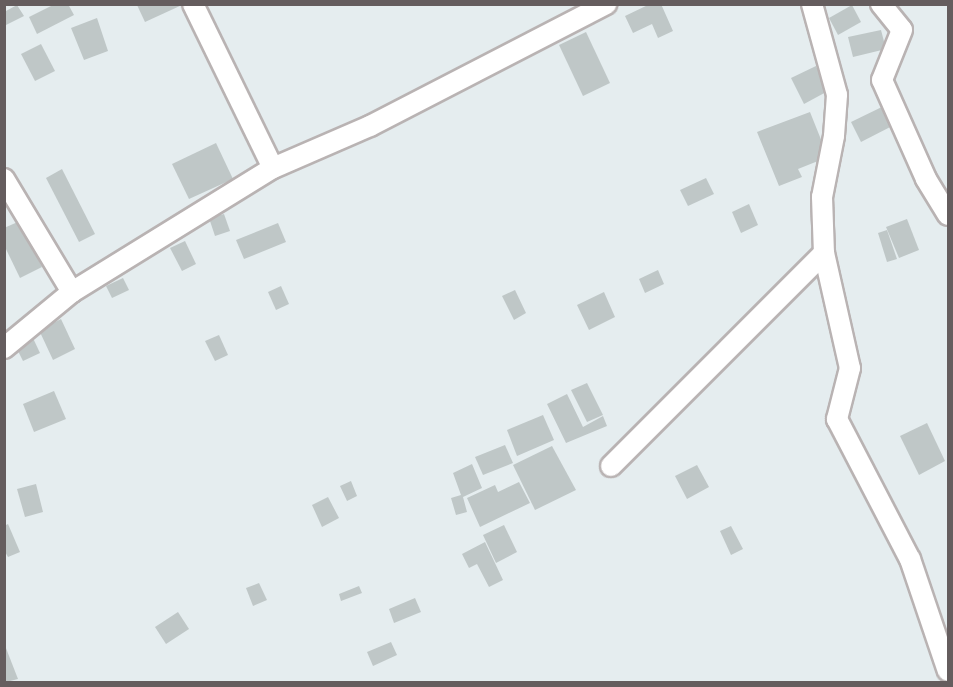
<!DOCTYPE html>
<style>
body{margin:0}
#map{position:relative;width:953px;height:687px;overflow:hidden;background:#e5edef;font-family:"Golos Text",sans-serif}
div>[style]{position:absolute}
.building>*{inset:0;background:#bfc7c7}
.roads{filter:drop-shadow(2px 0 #b9b3b3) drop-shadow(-2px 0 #b9b3b3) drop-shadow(0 2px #b9b3b3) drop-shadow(0 -2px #b9b3b3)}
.minor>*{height:20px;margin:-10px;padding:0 10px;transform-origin:10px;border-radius:10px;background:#fff}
span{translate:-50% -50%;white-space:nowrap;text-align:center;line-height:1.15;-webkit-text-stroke:6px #fff;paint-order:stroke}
.frame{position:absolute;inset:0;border:6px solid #655d5e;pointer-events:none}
</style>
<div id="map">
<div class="building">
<i style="clip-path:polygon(55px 4px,68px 4px,74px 15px,37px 34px,29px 17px)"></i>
<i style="clip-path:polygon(650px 4px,661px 4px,673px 31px,658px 38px,652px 24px,633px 33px,625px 16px)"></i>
<i style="clip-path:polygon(17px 5px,24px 16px,4px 26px,4px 7px,6px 11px)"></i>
<i style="clip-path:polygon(137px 5px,182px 5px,145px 22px)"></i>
<i style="clip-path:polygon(852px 5px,861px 22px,838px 35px,829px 18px)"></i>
<i style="clip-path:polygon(97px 18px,108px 51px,84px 60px,71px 28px)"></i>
<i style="clip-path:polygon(881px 30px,886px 49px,853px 57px,848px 37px)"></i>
<i style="clip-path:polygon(586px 32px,610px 83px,583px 96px,559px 45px)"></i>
<i style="clip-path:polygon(41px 44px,55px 71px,35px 81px,21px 54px)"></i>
<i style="clip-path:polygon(816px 66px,828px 91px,804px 104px,791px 78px)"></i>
<i style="clip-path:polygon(888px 104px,898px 123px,861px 142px,851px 122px)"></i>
<i style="clip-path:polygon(810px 112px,828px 157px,798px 169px,802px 177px,779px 186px,757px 132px)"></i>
<i style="clip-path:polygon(216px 143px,233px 179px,189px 199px,172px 164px)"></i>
<i style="clip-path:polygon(62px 169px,95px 234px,79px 242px,46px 178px)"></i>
<i style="clip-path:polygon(706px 178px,714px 194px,688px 206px,680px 190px)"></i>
<i style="clip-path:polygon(749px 204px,758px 225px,741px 233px,732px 212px)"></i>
<i style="clip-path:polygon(224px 214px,230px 231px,215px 236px,209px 218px)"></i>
<i style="clip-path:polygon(907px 219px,919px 250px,899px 258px,886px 227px)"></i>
<i style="clip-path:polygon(20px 221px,42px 267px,20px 278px,4px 245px,4px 228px)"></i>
<i style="clip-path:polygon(278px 223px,286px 242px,244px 259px,236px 240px)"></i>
<i style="clip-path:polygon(887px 230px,897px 259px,887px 262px,878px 233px)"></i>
<i style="clip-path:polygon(185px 241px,196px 264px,182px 271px,170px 248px)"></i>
<i style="clip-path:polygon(658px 270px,664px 284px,645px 293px,639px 279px)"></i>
<i style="clip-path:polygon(123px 278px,129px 290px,112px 298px,106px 286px)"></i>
<i style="clip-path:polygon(281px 286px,289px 304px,276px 310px,268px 292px)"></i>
<i style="clip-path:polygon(515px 290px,526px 313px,514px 320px,502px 296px)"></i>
<i style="clip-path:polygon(604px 292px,615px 317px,589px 330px,577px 305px)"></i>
<i style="clip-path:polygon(61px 319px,75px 349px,53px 360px,39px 330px)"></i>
<i style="clip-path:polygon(219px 335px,228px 355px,215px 361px,205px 341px)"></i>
<i style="clip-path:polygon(32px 336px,40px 353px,23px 361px,15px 345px)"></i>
<i style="clip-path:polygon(587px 383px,603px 415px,587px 422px,571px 390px)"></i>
<i style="clip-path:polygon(54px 391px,66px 419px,34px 432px,23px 404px)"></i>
<i style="clip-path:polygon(567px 394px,583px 427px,603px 416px,607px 426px,566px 443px,547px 404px)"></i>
<i style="clip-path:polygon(543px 415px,554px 440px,517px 456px,507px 430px)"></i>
<i style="clip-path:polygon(927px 423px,945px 461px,919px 475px,900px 436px)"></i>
<i style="clip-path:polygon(505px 445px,513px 463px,483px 475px,475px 457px)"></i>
<i style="clip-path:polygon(552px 446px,576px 490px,535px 510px,513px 465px)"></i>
<i style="clip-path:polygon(472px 464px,482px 488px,463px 497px,467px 512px,456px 515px,451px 498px,461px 495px,453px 473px)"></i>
<i style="clip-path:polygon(697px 465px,709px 487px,687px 499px,675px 476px)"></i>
<i style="clip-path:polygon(351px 481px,357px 496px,347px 501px,340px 486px)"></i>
<i style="clip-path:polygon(519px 482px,530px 503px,480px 527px,467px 498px,495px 485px,498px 492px)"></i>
<i style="clip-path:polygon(36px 484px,43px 512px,25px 517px,17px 489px)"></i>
<i style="clip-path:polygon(328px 497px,339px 518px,322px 527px,312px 505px)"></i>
<i style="clip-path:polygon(8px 524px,20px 552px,8px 557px,4px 550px,4px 526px)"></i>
<i style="clip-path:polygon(504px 525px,517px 552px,496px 563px,483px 535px)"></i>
<i style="clip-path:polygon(731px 526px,743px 549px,731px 555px,720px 531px)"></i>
<i style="clip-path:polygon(485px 542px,503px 580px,489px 587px,477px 564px,469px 568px,462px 554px)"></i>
<i style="clip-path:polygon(259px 583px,267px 600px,253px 606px,246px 588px)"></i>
<i style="clip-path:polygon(359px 586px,362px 593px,341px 601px,339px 594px)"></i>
<i style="clip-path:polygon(415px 598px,421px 612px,394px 623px,389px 609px)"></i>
<i style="clip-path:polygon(178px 612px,189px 629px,166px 644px,155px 627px)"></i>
<i style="clip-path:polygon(391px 642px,397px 655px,373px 666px,367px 652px)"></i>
<i style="clip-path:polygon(4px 643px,18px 679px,6px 682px,4px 682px)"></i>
</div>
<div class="roads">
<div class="minor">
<i style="left:193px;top:4px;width:182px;rotate:64deg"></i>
<i style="left:812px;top:4px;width:94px;rotate:74.6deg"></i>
<i style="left:837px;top:95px;width:41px;rotate:94.2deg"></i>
<i style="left:834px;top:136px;width:62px;rotate:101.1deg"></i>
<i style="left:822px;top:197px;width:56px;rotate:88deg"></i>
<i style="left:824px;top:253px;width:118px;rotate:77.3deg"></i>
<i style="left:850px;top:368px;width:53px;rotate:104.3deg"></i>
<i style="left:837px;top:419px;width:158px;rotate:62.5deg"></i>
<i style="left:910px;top:559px;width:118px;rotate:71.3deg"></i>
<i style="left:881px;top:4px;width:33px;rotate:51deg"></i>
<i style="left:902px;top:30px;width:54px;rotate:111.8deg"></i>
<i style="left:882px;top:80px;width:108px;rotate:66deg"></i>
<i style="left:926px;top:179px;width:42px;rotate:58.6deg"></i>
<i style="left:4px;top:179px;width:132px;rotate:59deg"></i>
<i style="left:72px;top:292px;width:236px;rotate:-31.7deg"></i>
<i style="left:273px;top:168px;width:106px;rotate:-23.4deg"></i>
<i style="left:370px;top:126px;width:266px;rotate:-27.3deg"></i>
<i style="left:4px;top:348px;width:88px;rotate:-39.5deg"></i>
<i style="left:611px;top:466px;width:301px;rotate:-45deg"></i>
</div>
</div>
<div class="frame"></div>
</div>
